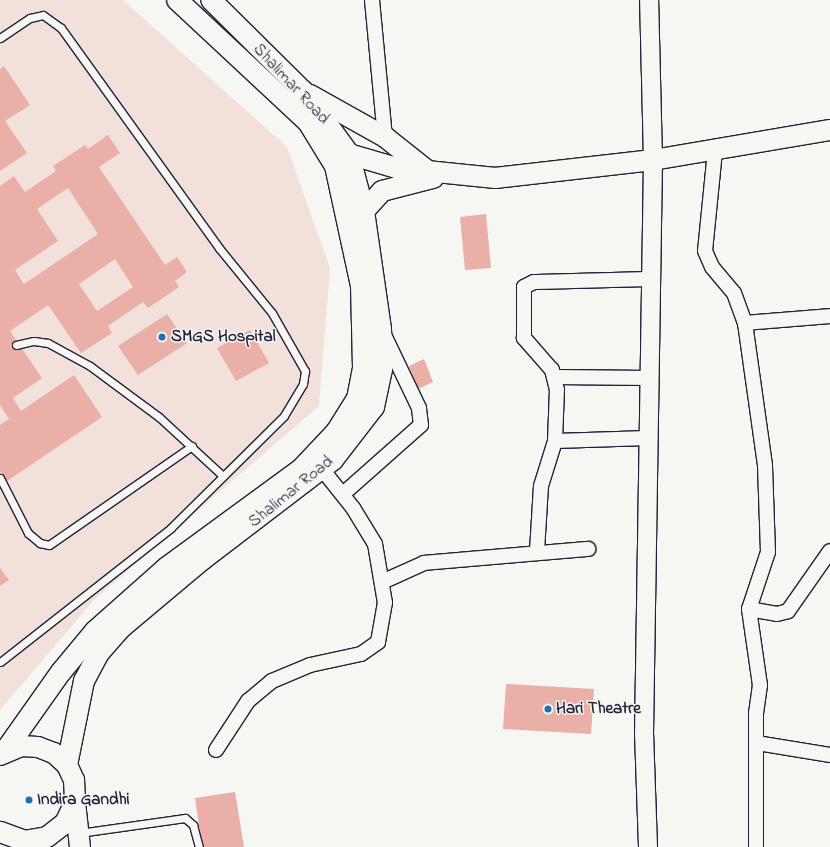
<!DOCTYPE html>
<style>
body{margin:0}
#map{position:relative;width:830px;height:847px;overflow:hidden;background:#f6f6f2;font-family:"Indie Flower",sans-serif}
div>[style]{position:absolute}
.built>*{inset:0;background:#f2e1db}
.building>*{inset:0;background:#eaafa6}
.roads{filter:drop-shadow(1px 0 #22223b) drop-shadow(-1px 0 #22223b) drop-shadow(0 1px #22223b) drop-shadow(0 -1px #22223b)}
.service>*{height:7px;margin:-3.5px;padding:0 3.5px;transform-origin:3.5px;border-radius:3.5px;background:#f6f6f2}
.minor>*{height:14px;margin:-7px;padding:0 7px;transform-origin:7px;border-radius:7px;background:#f6f6f2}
.tertiary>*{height:18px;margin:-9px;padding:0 9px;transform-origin:9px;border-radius:9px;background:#f6f6f2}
.secondary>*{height:20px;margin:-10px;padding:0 10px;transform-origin:10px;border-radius:10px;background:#f6f6f2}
.dots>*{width:11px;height:11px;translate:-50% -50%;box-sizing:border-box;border:2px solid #f6f6f2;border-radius:50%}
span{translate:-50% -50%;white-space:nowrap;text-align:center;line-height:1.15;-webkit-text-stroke:3px #f6f6f2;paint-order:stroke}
.street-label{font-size:17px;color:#22223b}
.poi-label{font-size:17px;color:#22223b;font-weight:700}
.left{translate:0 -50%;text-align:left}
</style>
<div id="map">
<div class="built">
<i style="clip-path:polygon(0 0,123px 0,287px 147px,330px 268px,319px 406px,94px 600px,0 710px)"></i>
</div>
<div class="building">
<i style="clip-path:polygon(4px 66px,30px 105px,5px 121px,27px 153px,0 171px,0 69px)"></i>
<i style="clip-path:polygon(evenodd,108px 135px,120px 153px,99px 167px,165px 265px,177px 257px,187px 272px,175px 281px,179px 287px,148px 308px,143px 302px,108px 326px,112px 333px,81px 353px,48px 305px,10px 331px,42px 378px,13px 398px,21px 411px,74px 375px,102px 417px,7px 481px,0 471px,0 425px,9px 419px,0 405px,0 186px,14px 176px,25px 192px,56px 171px,53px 166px,85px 145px,88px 149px,108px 135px,68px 188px,98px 234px,24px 284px,15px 270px,58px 241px,37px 209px,68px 188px,108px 135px,115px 259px,133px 287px,97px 311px,79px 284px,115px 259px)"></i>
<i style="clip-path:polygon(486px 214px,491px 268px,465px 270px,460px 217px)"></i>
<i style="clip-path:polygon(167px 314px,187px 343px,138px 375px,118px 346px)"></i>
<i style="clip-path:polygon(250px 330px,269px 363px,236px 381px,217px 348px)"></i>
<i style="clip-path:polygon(424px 359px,433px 382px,418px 389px,409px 366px)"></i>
<i style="clip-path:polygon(0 568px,9px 580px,0 586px)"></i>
<i style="clip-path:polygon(506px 684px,594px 689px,591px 734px,503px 729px)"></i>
<i style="clip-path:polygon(235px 792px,244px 847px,202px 847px,195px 798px)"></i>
</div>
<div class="roads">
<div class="service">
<i style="left:0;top:38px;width:36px;rotate:-34deg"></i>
<i style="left:30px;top:18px;width:13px;rotate:-13deg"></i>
<i style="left:43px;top:15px;width:22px;rotate:36deg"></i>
<i style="left:61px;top:28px;width:271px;rotate:54.3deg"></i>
<i style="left:219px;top:248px;width:84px;rotate:50.8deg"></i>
<i style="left:272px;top:313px;width:67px;rotate:60.4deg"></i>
<i style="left:305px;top:371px;width:13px;rotate:99deg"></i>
<i style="left:303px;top:384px;width:37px;rotate:121deg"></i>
<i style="left:284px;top:416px;width:159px;rotate:135.3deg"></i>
<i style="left:171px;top:528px;width:217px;rotate:141.9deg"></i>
<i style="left:16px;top:345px;width:18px;rotate:-13deg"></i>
<i style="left:34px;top:341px;width:14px;rotate:8deg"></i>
<i style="left:48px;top:343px;width:48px;rotate:28.7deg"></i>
<i style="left:90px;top:366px;width:86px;rotate:36.5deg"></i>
<i style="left:159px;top:417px;width:87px;rotate:42.7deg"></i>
<i style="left:0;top:478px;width:62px;rotate:63deg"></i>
<i style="left:28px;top:533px;width:16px;rotate:40deg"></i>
<i style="left:40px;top:543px;width:9px;rotate:13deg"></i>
<i style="left:49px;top:545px;width:174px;rotate:-34.7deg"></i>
<i style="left:79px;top:833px;width:107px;rotate:-8.1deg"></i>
<i style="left:185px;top:818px;width:11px;rotate:41deg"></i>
<i style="left:193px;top:825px;width:23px;rotate:75deg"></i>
</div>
<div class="minor">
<i style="left:372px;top:0;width:138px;rotate:84.6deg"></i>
<i style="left:715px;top:151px;width:100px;rotate:95.7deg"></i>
<i style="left:705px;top:251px;width:17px;rotate:66deg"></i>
<i style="left:712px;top:267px;width:34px;rotate:50deg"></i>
<i style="left:734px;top:293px;width:32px;rotate:70deg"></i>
<i style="left:745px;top:323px;width:144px;rotate:82deg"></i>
<i style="left:765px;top:466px;width:86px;rotate:88deg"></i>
<i style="left:768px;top:552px;width:60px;rotate:108.4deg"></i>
<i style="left:749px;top:609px;width:77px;rotate:81.8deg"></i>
<i style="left:760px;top:685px;width:28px;rotate:98deg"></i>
<i style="left:756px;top:713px;width:134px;rotate:90deg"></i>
<i style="left:745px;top:323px;width:85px;rotate:-4.7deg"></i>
<i style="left:556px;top:377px;width:93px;rotate:0.6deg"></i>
<i style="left:555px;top:441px;width:93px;rotate:-1.8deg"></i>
<i style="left:343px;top:494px;width:104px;rotate:-41.5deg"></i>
<i style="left:421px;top:425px;width:17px;rotate:-97deg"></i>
<i style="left:419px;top:408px;width:83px;rotate:-115.6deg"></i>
<i style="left:537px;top:551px;width:65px;rotate:-86.5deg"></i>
<i style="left:541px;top:486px;width:47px;rotate:-72.7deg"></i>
<i style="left:555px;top:441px;width:51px;rotate:-87.8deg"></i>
<i style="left:557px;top:390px;width:21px;rotate:-104deg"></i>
<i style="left:552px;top:370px;width:43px;rotate:-131.2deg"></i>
<i style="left:524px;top:338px;width:51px;rotate:-90deg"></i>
<i style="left:524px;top:287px;width:11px;rotate:-27deg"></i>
<i style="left:534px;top:282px;width:117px;rotate:-1.5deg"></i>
<i style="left:382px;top:582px;width:46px;rotate:-24.3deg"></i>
<i style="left:424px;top:563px;width:165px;rotate:-4.9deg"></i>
<i style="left:749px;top:609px;width:28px;rotate:10deg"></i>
<i style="left:777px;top:614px;width:11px;rotate:-15deg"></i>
<i style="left:788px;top:611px;width:73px;rotate:-55deg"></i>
<i style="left:757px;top:743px;width:74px;rotate:9.3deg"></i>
<i style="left:216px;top:750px;width:59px;rotate:-56.9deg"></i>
<i style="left:248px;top:701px;width:31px;rotate:-40deg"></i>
<i style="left:272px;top:681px;width:41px;rotate:-22.8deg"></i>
<i style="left:310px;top:665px;width:52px;rotate:-12.2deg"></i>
<i style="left:361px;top:654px;width:21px;rotate:-35deg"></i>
<i style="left:378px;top:642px;width:40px;rotate:-80deg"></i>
<i style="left:385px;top:603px;width:60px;rotate:-99.6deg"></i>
<i style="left:375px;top:544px;width:42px;rotate:-121.4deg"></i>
<i style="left:353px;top:508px;width:50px;rotate:-128.5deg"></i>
</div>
<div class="tertiary">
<i style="left:648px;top:847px;width:113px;rotate:-92deg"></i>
<i style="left:644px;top:734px;width:574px;rotate:-89.1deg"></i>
<i style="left:653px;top:160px;width:160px;rotate:-91.4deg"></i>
</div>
<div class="secondary">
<i style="left:310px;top:95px;width:86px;rotate:29.2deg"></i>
<i style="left:385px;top:137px;width:56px;rotate:38.5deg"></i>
<i style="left:349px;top:154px;width:50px;rotate:16.3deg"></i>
<i style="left:397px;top:168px;width:99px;rotate:5.8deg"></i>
<i style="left:495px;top:178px;width:159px;rotate:-6.5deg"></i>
<i style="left:653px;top:160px;width:180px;rotate:-9.6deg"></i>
<i style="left:364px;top:211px;width:27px;rotate:-48deg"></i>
<i style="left:382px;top:191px;width:53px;rotate:-14.3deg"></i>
<i style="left:5px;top:751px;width:97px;rotate:-54.7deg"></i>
<i style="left:61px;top:672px;width:53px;rotate:-50.3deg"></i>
<i style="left:95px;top:631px;width:96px;rotate:-41.6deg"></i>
<i style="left:167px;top:567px;width:166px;rotate:-36.2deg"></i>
<i style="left:301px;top:469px;width:51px;rotate:-46.6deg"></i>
<i style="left:336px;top:432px;width:39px;rotate:-58deg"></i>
<i style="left:357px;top:399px;width:33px;rotate:-79deg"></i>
<i style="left:363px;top:367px;width:81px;rotate:-91.4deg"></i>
<i style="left:361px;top:286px;width:123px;rotate:-102.2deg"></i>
<i style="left:335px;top:166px;width:52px;rotate:-121.5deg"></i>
<i style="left:308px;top:122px;width:179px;rotate:-137deg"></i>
<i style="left:0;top:755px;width:23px;rotate:-23deg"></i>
<i style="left:21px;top:746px;width:17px;rotate:3deg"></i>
<i style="left:38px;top:747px;width:17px;rotate:21deg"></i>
<i style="left:54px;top:753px;width:18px;rotate:43deg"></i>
<i style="left:67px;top:765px;width:17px;rotate:65deg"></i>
<i style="left:74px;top:780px;width:22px;rotate:87deg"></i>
<i style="left:75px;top:802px;width:23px;rotate:115deg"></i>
<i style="left:65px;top:823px;width:23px;rotate:142deg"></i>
<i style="left:47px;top:837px;width:22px;rotate:170deg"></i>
<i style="left:25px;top:841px;width:27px;rotate:-160deg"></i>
<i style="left:67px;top:765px;width:86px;rotate:-78.6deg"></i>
<i style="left:84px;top:681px;width:32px;rotate:-62deg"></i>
<i style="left:99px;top:653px;width:33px;rotate:-49deg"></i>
<i style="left:121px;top:628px;width:106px;rotate:-40deg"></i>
<i style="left:202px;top:560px;width:165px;rotate:-37.4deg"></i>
<i style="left:333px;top:460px;width:67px;rotate:-52.3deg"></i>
<i style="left:374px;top:407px;width:39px;rotate:-78deg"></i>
<i style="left:382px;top:369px;width:40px;rotate:-91.4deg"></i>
<i style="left:381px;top:329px;width:119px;rotate:-98.2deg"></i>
<i style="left:364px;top:211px;width:59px;rotate:-104.7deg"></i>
<i style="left:349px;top:154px;width:78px;rotate:-126.1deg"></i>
<i style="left:303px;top:91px;width:129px;rotate:-135.3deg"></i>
<i style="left:75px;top:802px;width:45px;rotate:83.7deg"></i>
</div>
</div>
<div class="dots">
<i style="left:162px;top:337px;background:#1f6fb2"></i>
<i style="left:548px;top:709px;background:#1f6fb2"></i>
<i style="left:29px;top:800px;background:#1f6fb2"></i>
</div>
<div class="street-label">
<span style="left:291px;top:84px;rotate:47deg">Shalimar Road</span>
<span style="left:291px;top:492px;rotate:-39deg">Shalimar Road</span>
</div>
<div class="poi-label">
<span class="left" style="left:171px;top:337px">SMGS Hospital</span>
<span class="left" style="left:556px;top:709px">Hari Theatre</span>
<span class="left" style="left:37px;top:800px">Indira Gandhi</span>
</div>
</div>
